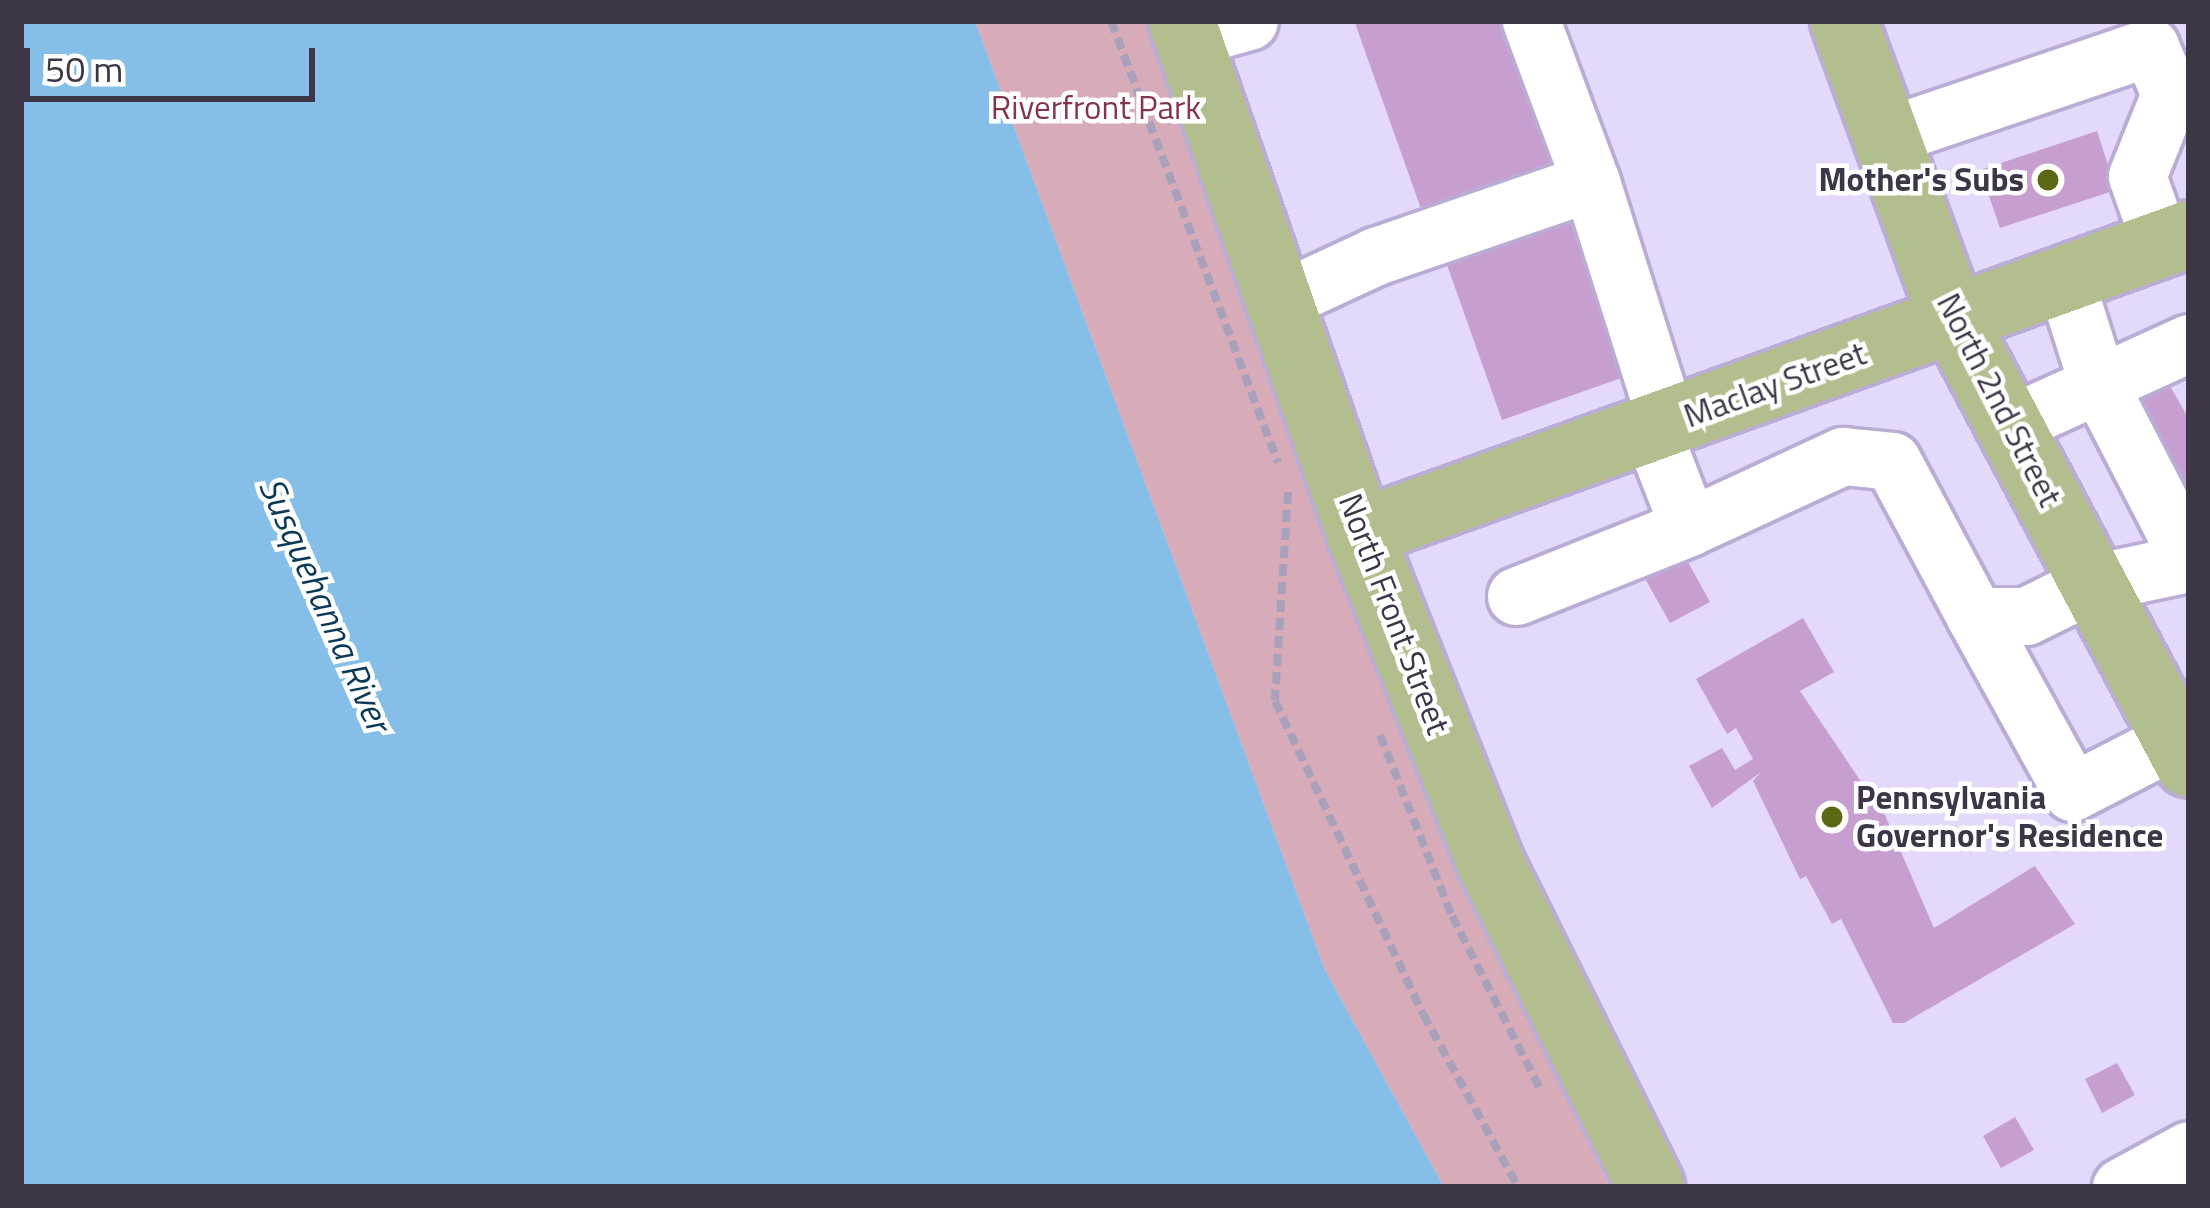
<!DOCTYPE html>
<style>
body{margin:0}
#map{position:relative;width:2210px;height:1208px;overflow:hidden;background:#e4d9fa;font-family:"Titillium Web",sans-serif}
div>[style]{position:absolute}
.green>*{inset:0;background:#d7acb8}
.water>*{inset:0;background:#85bfe8}
.building>*{inset:0;background:#c79ed0}
.path>*{height:8px;margin-top:-4px;transform-origin:0;background:repeating-linear-gradient(90deg,#a9a0bb 0 12px,transparent 0 18px)}
.roads{filter:drop-shadow(3px 0 #baacd5) drop-shadow(-3px 0 #baacd5) drop-shadow(0 3px #baacd5) drop-shadow(0 -3px #baacd5)}
.minor>*{height:57px;margin:-28.5px;padding:0 28.5px;transform-origin:28.5px;border-radius:28.5px;background:#fff}
.major>*{height:66px;margin:-33px;padding:0 33px;transform-origin:33px;border-radius:33px;background:#b3be8f}
.dots>*{width:33px;height:33px;translate:-50% -50%;box-sizing:border-box;border:6px solid #fff;border-radius:50%}
span{translate:-50% -50%;white-space:nowrap;text-align:center;line-height:1.15;-webkit-text-stroke:9px #fff;paint-order:stroke}
.park-label{font-size:33px;color:#843451}
.poi-label{font-size:33px;color:#3c3647;font-weight:700}
.right{translate:-100% -50%;text-align:right}
.left{translate:0 -50%;text-align:left}
.street-label{font-size:33px;color:#3c3647}
.water-label{font-size:36px;color:#0b3a56;font-style:italic}
.frame{position:absolute;inset:0;border:24px solid #3c3647;pointer-events:none}
.scale{position:absolute;left:24px;top:48px;width:291px;height:54px;box-sizing:border-box;border:6px solid #3c3647;border-top:0;padding-left:15px;font-size:36px;line-height:42px;white-space:nowrap;color:#3c3647;-webkit-text-stroke:9px #fff;paint-order:stroke}
</style>
<div id="map">
<div class="green">
<i style="clip-path:polygon(975px 21px,1156px 21px,1353px 613px,1456px 873px,1610px 1187px,1444px 1187px,1325px 970px)"></i>
</div>
<div class="water">
<i style="clip-path:polygon(21px 21px,975px 21px,1325px 970px,1444px 1187px,21px 1187px)"></i>
</div>
<div class="building">
<i style="clip-path:polygon(1505px 21px,1559px 176px,1426px 223px,1355px 23px)"></i>
<i style="clip-path:polygon(2097px 131px,2116px 190px,2000px 228px,1980px 170px)"></i>
<i style="clip-path:polygon(1576px 220px,1630px 375px,1502px 420px,1447px 265px)"></i>
<i style="clip-path:polygon(2155px 360px,2189px 419px,2189px 511px,2117px 383px)"></i>
<i style="clip-path:polygon(1683px 553px,1710px 602px,1670px 623px,1643px 575px)"></i>
<i style="clip-path:polygon(1803px 618px,1834px 672px,1800px 691px,1864px 786px,1871px 783px,1934px 928px,2035px 866px,2075px 924px,1904px 1023px,1893px 1023px,1841px 919px,1832px 924px,1806px 876px,1800px 879px,1753px 781px,1761px 772px,1712px 808px,1689px 766px,1722px 748px,1735px 770px,1753px 759px,1736px 728px,1727px 734px,1696px 679px)"></i>
<i style="clip-path:polygon(2117px 1063px,2135px 1095px,2102px 1113px,2085px 1079px)"></i>
<i style="clip-path:polygon(2015px 1117px,2034px 1150px,2001px 1168px,1983px 1136px)"></i>
</div>
<div class="path">
<i style="left:1111px;top:21px;width:472px;rotate:69.3deg"></i>
<i style="left:1288px;top:492px;width:209px;rotate:93.6deg"></i>
<i style="left:1275px;top:701px;width:346px;rotate:64.7deg"></i>
<i style="left:1423px;top:1014px;width:197px;rotate:61.2deg"></i>
<i style="left:1380px;top:735px;width:195px;rotate:68.3deg"></i>
<i style="left:1452px;top:916px;width:192px;rotate:63deg"></i>
</div>
<div class="roads">
<div class="minor">
<i style="left:1531px;top:21px;width:172px;rotate:69.6deg"></i>
<i style="left:1188px;top:38px;width:63px;rotate:-15.6deg"></i>
<i style="left:1887px;top:136px;width:278px;rotate:-18.7deg"></i>
<i style="left:2150px;top:47px;width:51px;rotate:66.9deg"></i>
<i style="left:2170px;top:94px;width:21px;rotate:-23deg"></i>
<i style="left:2161px;top:244px;width:72px;rotate:-109.4deg"></i>
<i style="left:2137px;top:176px;width:88px;rotate:-68.1deg"></i>
<i style="left:2065px;top:280px;width:106px;rotate:72.4deg"></i>
<i style="left:2097px;top:381px;width:200px;rotate:62.7deg"></i>
<i style="left:1279px;top:301px;width:107px;rotate:-24.9deg"></i>
<i style="left:1376px;top:256px;width:227px;rotate:-19deg"></i>
<i style="left:1591px;top:182px;width:253px;rotate:72.5deg"></i>
<i style="left:2009px;top:425px;width:198px;rotate:-24.5deg"></i>
<i style="left:1689px;top:527px;width:170px;rotate:-24.8deg"></i>
<i style="left:1843px;top:456px;width:49px;rotate:5.8deg"></i>
<i style="left:1892px;top:461px;width:176px;rotate:61.8deg"></i>
<i style="left:1975px;top:616px;width:51px"></i>
<i style="left:2026px;top:616px;width:75px;rotate:-26.2deg"></i>
<i style="left:2093px;top:583px;width:98px;rotate:-11.8deg"></i>
<i style="left:1516px;top:596px;width:186px;rotate:-21.7deg"></i>
<i style="left:1689px;top:527px;width:105px;rotate:-111.2deg"></i>
<i style="left:1975px;top:616px;width:201px;rotate:61.1deg"></i>
<i style="left:2072px;top:792px;width:116px;rotate:-27.2deg"></i>
<i style="left:2121px;top:1187px;width:77px;rotate:-28.6deg"></i>
</div>
<div class="major">
<i style="left:1182px;top:21px;width:542px;rotate:70.83deg"></i>
<i style="left:1360px;top:533px;width:358px;rotate:68.4deg"></i>
<i style="left:1492px;top:866px;width:358px;rotate:63.6deg"></i>
<i style="left:1844px;top:21px;width:320px;rotate:69.9deg"></i>
<i style="left:1954px;top:321px;width:501px;rotate:62.06deg"></i>
<i style="left:1360px;top:533px;width:881px;rotate:-19.83deg"></i>
</div>
</div>
<div class="dots">
<i style="left:2048px;top:180px;background:#596913"></i>
<i style="left:1832px;top:817px;background:#596913"></i>
</div>
<div class="park-label">
<span style="left:1096px;top:108px">Riverfront Park</span>
</div>
<div class="poi-label">
<span class="right" style="left:2024px;top:180px">Mother's Subs</span>
<span class="left" style="left:1856px;top:817px">Pennsylvania<br>Governor's Residence</span>
</div>
<div class="street-label">
<span style="left:1775px;top:385px;rotate:-20deg">Maclay Street</span>
<span style="left:1999px;top:400px;rotate:63deg">North 2nd Street</span>
<span style="left:1394px;top:614px;rotate:69deg">North Front Street</span>
</div>
<div class="water-label">
<span style="left:326px;top:604px;rotate:66deg">Susquehanna River</span>
</div>
<div class="frame"></div>
<div class="scale">50 m</div>
</div>
